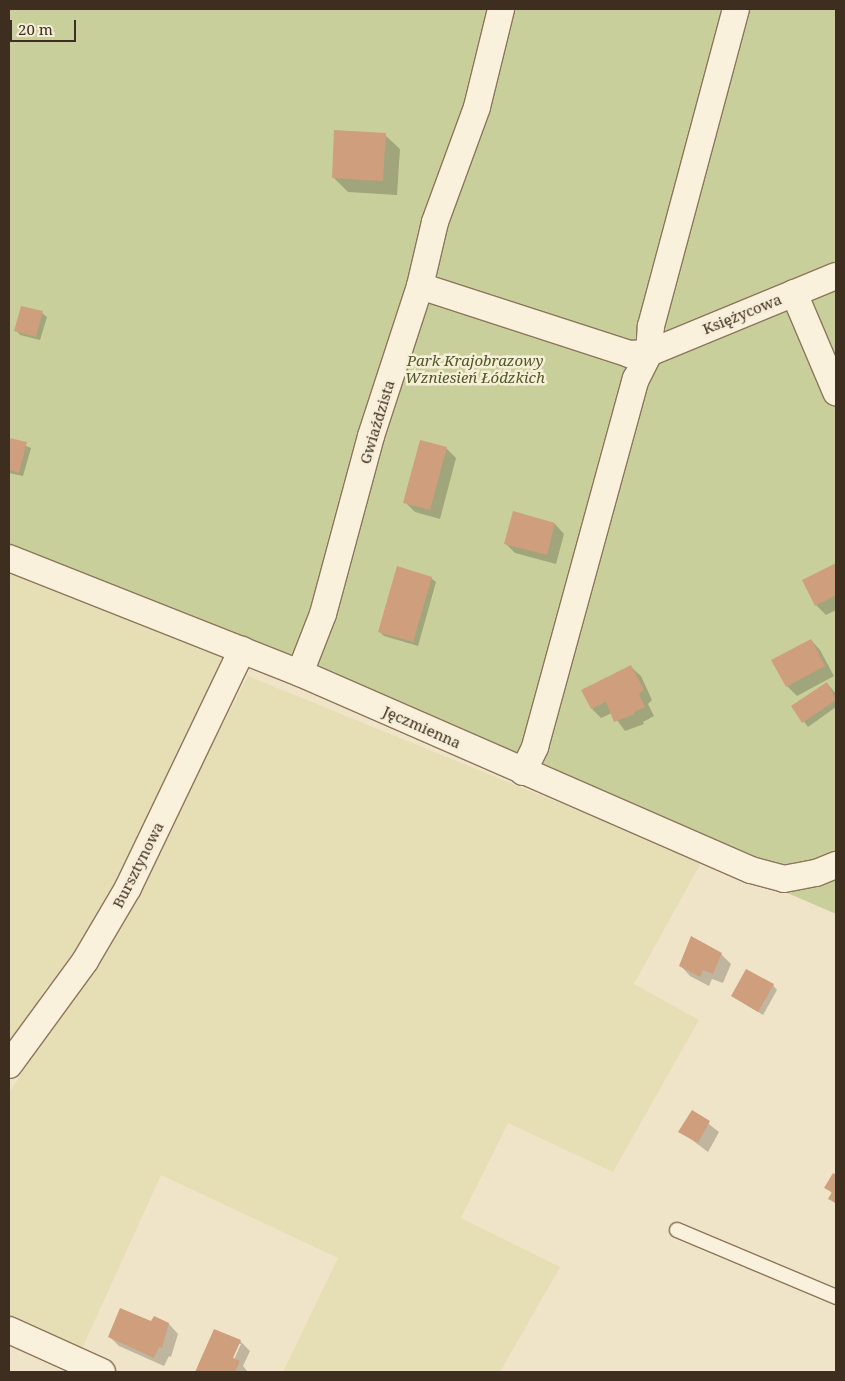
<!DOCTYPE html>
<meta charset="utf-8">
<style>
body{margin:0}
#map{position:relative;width:845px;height:1381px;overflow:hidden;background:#f0e4c8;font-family:"Noto Serif",serif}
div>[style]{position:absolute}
.farmland>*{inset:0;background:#e6deb5}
.green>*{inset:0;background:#c9cf9b}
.shadow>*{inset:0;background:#0003}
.building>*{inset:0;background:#cf9f7d}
.roads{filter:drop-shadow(1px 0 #8d765c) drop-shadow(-1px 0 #8d765c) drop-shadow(0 1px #8d765c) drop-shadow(0 -1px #8d765c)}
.lane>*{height:14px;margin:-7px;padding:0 7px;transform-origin:7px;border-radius:7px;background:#faf1dc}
.street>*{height:26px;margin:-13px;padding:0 13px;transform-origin:13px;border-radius:13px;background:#faf1dc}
span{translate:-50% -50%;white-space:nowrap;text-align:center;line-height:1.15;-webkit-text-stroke:5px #f7eed8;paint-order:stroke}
.street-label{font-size:15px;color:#3d2e20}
.park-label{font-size:15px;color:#4d5a26;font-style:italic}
.frame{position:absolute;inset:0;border:10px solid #3d2e20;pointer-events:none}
.scale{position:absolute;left:10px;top:20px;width:66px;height:22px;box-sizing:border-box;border:2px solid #3d2e20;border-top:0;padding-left:6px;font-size:15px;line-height:18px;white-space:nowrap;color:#3d2e20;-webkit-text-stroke:4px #f7eed8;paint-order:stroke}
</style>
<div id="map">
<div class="farmland">
<i style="clip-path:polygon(9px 573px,227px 657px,149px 830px,55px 989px,48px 985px,9px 1048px)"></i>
<i style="clip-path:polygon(248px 676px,702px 861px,634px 984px,699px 1020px,613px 1172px,508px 1123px,461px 1218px,560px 1267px,500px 1372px,283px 1372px,338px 1258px,161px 1175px,80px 1353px,9px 1319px,9px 1093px,90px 968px,173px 820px)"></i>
</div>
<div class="green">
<i style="clip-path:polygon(9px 9px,836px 9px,836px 914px,485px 762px,9px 570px)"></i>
</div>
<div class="shadow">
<i style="clip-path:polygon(385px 135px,400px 149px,397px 195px,348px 192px,333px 177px)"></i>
<i style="clip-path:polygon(42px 313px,47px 317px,40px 340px,20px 335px,16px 330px)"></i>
<i style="clip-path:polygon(9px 439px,31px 448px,23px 476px,9px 473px)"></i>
<i style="clip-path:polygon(446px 448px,456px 458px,440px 519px,415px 512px,405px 502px)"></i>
<i style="clip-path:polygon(555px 524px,564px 534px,556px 564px,515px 553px,505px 543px)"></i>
<i style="clip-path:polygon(836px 564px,836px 610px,826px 615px,816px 605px,804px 581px)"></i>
<i style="clip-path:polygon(431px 578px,436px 582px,418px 646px,384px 636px,379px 631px)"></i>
<i style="clip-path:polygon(811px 640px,820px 650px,834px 676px,797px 696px,787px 686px)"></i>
<i style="clip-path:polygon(631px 667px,641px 676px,652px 700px,648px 704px,654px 716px,643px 722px,644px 724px,625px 731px,612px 713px,601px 718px,592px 709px)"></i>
<i style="clip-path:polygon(827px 683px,836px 694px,836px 707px,808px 727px,793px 707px)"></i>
<i style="clip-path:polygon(721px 954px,731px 964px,723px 983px,712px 979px,709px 986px,690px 976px,681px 966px)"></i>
<i style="clip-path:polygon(773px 985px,777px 990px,763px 1015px,732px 996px)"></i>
<i style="clip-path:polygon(692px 1111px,719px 1132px,708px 1152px,680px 1131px)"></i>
<i style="clip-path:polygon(833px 1175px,836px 1176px,836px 1204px,830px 1199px,833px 1194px,826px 1188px)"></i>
<i style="clip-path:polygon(152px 1323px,169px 1324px,178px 1334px,171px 1357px,169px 1356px,164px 1366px,119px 1346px,109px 1336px)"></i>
<i style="clip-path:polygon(evenodd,215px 1331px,240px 1341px,250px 1351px,243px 1366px,248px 1372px,197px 1372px,215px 1331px,238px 1344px,241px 1344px,232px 1364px,230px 1363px,238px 1344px)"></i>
</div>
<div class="building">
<i style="clip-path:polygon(334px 130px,386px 133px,383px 181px,332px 178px)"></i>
<i style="clip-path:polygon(21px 306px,43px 311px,36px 337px,14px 331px)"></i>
<i style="clip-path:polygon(9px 438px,27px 442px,19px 473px,9px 470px)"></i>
<i style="clip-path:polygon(420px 440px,447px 447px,430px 510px,403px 503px)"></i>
<i style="clip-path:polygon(513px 511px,555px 523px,547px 555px,504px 544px)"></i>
<i style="clip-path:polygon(836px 563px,836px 595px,815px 606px,802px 580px)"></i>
<i style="clip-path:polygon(397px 566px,432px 577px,413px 642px,378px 632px)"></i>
<i style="clip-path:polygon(811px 639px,825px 666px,786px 687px,771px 660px)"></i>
<i style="clip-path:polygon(631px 665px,644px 690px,639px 694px,645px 707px,634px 712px,635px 714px,614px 722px,606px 702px,591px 709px,581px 690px)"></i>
<i style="clip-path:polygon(827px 682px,836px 700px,802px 723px,791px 706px)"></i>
<i style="clip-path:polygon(691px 936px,722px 953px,713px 974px,703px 970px,700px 977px,679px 966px)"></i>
<i style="clip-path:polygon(746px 969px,774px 984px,758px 1012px,731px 996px)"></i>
<i style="clip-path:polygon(692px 1110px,710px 1121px,698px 1143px,678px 1132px)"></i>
<i style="clip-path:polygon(833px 1173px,836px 1175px,836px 1203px,828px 1199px,832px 1192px,824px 1188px)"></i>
<i style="clip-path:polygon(120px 1308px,151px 1321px,154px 1316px,169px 1323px,162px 1348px,159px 1347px,154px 1358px,108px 1337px)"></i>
<i style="clip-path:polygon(214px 1329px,241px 1340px,233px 1358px,240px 1361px,235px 1372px,195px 1372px)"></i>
</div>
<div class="roads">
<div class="lane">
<i style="left:677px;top:1230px;width:173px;rotate:22.8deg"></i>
</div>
<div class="street">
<i style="left:420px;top:286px;width:220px;rotate:18deg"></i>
<i style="left:629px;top:354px;width:20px;rotate:-3deg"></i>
<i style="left:649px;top:353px;width:202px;rotate:-22.4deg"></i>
<i style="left:794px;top:293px;width:108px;rotate:67deg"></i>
<i style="left:9px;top:558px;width:313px;rotate:21.6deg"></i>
<i style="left:300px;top:673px;width:492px;rotate:23.6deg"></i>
<i style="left:751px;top:870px;width:34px;rotate:15deg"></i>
<i style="left:784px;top:879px;width:33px;rotate:-11deg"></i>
<i style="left:816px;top:873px;width:22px;rotate:-22deg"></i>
<i style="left:300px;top:673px;width:63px;rotate:-68.7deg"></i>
<i style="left:323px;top:614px;width:184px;rotate:-74.9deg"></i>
<i style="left:371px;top:436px;width:158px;rotate:-71.9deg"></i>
<i style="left:420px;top:286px;width:66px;rotate:-76.8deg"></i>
<i style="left:435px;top:222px;width:122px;rotate:-69.9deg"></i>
<i style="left:477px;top:107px;width:101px;rotate:-76.2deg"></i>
<i style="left:523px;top:772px;width:28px;rotate:-64deg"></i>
<i style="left:535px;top:747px;width:382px;rotate:-74.7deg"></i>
<i style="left:636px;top:379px;width:29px;rotate:-63deg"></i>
<i style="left:649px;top:353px;width:27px;rotate:-86deg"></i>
<i style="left:651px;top:326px;width:328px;rotate:-75deg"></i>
<i style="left:9px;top:1065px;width:129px;rotate:-53.8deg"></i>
<i style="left:85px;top:961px;width:85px;rotate:-59.5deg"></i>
<i style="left:128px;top:888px;width:264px;rotate:-64.4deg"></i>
<i style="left:9px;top:1330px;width:102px;rotate:24.3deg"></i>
</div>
</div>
<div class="street-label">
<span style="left:742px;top:314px;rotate:-22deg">Księżycowa</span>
<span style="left:377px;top:422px;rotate:-73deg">Gwiaździsta</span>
<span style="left:422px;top:727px;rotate:24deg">Jęczmienna</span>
<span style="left:138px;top:865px;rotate:-63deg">Bursztynowa</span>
</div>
<div class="park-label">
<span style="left:475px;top:369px">Park Krajobrazowy<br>Wzniesień Łódzkich</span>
</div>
<div class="frame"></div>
<div class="scale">20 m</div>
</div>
